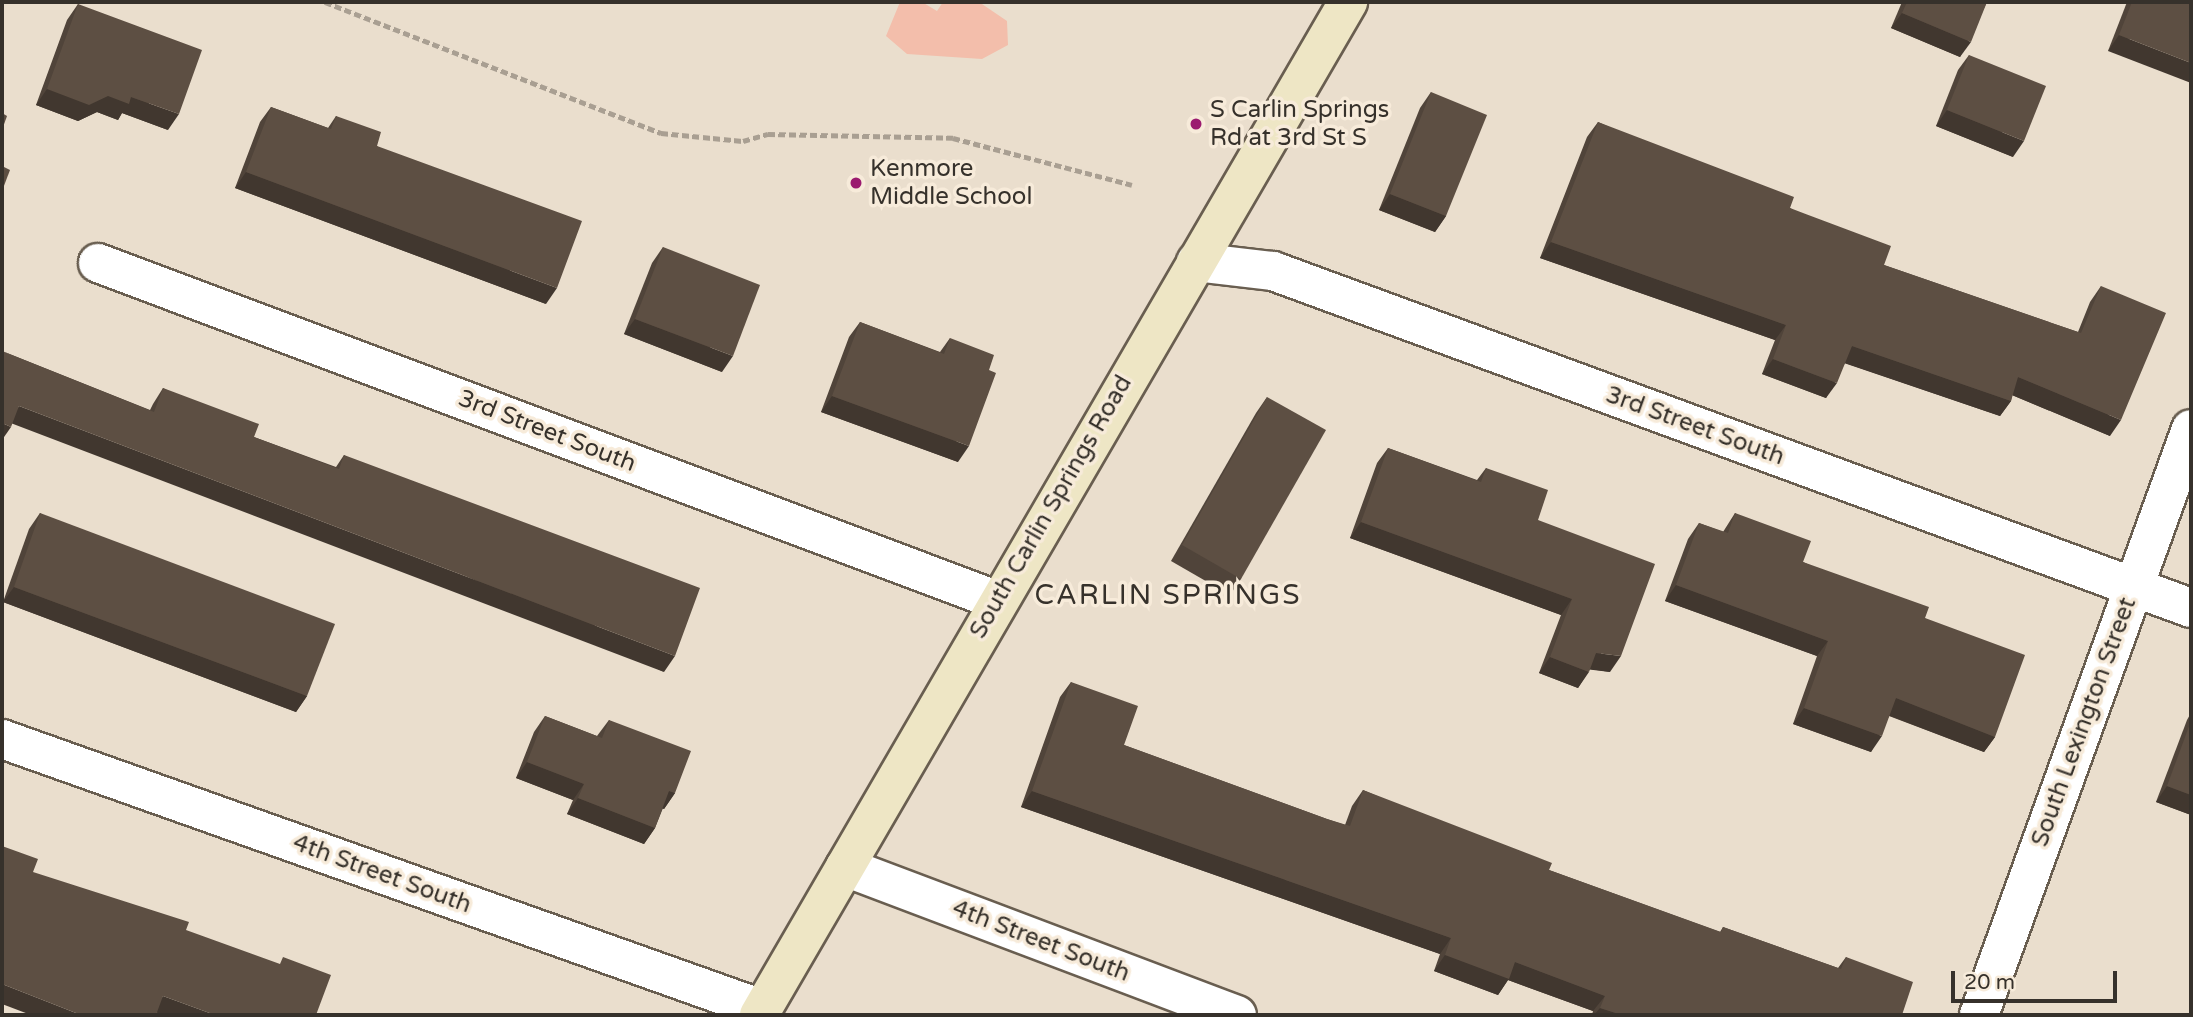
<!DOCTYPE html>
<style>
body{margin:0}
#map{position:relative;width:2193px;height:1017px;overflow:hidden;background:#eadecd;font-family:"Varela Round",sans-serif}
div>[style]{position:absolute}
.green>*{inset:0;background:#f3beab}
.path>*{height:4.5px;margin-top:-2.25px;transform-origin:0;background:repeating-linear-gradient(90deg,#a99f92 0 7px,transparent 0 10.5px)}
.roads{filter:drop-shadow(2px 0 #695e50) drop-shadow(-2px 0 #695e50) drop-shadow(0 2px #695e50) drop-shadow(0 -2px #695e50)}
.street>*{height:38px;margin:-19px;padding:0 19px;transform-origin:19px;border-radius:19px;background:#fff}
.secondary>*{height:38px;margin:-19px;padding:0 19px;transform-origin:19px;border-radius:19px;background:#eee6c5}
.wall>*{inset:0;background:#50443a}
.shaded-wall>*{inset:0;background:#41372f}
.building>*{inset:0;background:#5d4f43}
.dots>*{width:19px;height:19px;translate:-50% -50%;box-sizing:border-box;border:4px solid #f7ebda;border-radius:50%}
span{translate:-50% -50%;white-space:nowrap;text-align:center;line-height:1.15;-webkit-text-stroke:7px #f7ebda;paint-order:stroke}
.poi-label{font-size:24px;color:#36312b}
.left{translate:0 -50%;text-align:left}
.street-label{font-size:24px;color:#36312b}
.quarter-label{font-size:28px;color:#36312b;letter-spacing:2px}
.frame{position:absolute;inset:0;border:4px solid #36312b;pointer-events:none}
.scale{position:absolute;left:1951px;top:971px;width:166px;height:32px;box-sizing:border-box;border:4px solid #36312b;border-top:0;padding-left:9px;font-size:21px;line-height:24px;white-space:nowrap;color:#36312b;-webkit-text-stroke:5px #f7ebda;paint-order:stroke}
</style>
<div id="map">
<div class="green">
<i style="clip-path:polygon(900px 2px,922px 2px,937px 11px,943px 2px,979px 2px,1007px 21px,1008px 45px,982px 59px,907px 54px,886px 36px)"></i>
</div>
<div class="path">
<i style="left:325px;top:2px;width:361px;rotate:21.3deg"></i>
<i style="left:661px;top:133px;width:82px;rotate:5.6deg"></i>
<i style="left:743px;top:141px;width:26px;rotate:-16deg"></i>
<i style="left:768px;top:134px;width:185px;rotate:1.2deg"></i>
<i style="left:953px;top:138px;width:185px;rotate:14.7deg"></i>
</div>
<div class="roads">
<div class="street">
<i style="left:1196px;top:262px;width:78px;rotate:6.7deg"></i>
<i style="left:1273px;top:271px;width:978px;rotate:20.16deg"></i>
<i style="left:98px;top:263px;width:959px;rotate:20.57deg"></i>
<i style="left:2px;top:739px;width:807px;rotate:19.56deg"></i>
<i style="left:845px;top:867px;width:419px;rotate:20.7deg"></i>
<i style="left:1979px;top:1015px;width:623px;rotate:-70.11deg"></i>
</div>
<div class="secondary">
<i style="left:759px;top:1015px;width:1172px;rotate:-59.82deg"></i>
</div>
</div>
<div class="wall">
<i style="clip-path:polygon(1902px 2px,1987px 2px,1960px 57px,1891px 28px)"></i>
<i style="clip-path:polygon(2127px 2px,2191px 2px,2108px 51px)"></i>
<i style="clip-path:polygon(78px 4px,168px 130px,122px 113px,118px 120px,97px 112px,78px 121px,36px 105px,67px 20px)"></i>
<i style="clip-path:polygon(1969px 55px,2013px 157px,1936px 126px,1958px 70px)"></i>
<i style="clip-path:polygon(1431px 92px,1446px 216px,1435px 232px,1379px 210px,1420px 108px)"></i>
<i style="clip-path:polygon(271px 107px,328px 128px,336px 116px,377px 146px,546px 304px,235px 188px,260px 122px)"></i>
<i style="clip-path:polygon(1598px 122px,1790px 208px,1884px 265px,2078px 332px,2090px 302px,2101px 286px,2110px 436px,2012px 395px,2011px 401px,2000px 416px,1845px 363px,1826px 398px,1762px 374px,1775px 340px,1540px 258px,1587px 137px)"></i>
<i style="clip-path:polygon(663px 247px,722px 372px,624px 334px,652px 263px)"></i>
<i style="clip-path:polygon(860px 322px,940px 352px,950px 338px,958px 462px,821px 412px,849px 337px)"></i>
<i style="clip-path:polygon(2px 351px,150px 410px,153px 404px,163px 388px,254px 437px,336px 467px,344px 455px,664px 672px)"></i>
<i style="clip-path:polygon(1267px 397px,1241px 579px,1230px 595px,1171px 561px,1256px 413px)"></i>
<i style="clip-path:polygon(1388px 448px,1477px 480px,1486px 468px,1538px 520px,1610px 672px,1590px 669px,1578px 688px,1539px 673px,1561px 615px,1350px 538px,1377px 463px)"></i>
<i style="clip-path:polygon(40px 513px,307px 696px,296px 712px,3px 602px,29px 529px)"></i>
<i style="clip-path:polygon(1735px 513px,1803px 562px,1925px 618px,1995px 737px,1984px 752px,1889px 716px,1871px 752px,1793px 724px,1817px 656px,1665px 601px,1688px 539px,1699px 523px,1723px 532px)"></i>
<i style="clip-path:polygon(1071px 682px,1124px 745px,1327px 819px,1345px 825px,1352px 806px,1363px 790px,1549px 870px,1720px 932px,1723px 927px,1838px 968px,1846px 957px,1902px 1015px,1592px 1015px,1593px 1011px,1508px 980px,1498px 995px,1434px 971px,1440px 954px,1021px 807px,1060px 697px)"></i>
<i style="clip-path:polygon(2191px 713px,2191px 815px,2156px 802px,2187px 720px)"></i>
<i style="clip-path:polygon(545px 716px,597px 736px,609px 720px,675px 793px,664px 809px,663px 808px,655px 828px,644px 844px,567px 814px,573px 800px,516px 778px,534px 732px)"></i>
</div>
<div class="shaded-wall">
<i style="clip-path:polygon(1902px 13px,1971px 42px,1960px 57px,1891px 28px)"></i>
<i style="clip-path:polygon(2119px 35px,2191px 63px,2191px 83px,2108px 51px)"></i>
<i style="clip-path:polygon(47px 89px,108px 96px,131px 97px,179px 114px,168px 130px,122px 113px,118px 120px,97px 112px,78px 121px,36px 105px)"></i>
<i style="clip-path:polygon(1947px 110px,2024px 141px,2013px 157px,1936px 126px)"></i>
<i style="clip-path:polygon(246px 172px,557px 288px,546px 304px,235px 188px)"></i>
<i style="clip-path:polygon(1390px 194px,1446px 216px,1435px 232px,1379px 210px)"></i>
<i style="clip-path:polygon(1551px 242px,1786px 325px,1775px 340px,1540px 258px)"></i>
<i style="clip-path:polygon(635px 319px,733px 356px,722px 372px,624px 334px)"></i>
<i style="clip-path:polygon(1852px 346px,2011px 401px,2000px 416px,1841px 362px)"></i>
<i style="clip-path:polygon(1773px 359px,1837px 383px,1826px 398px,1762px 374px)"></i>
<i style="clip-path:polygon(2018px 377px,2121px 420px,2110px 436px,2007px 393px)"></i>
<i style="clip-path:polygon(832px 396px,969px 446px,958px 462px,821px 412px)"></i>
<i style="clip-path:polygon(19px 406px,675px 656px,664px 672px,8px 422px)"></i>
<i style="clip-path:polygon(2px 423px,11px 427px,2px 440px)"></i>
<i style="clip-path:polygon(1361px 522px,1572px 599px,1561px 615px,1350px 538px)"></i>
<i style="clip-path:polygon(1676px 585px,1828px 641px,1817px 656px,1665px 601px)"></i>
<i style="clip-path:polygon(14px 587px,307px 696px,296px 712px,3px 602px)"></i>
<i style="clip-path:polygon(1596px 653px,1621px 656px,1610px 672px,1585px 669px)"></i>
<i style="clip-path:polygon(1550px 657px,1589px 672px,1578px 688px,1539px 673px)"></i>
<i style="clip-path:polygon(1896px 698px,1995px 737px,1984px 752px,1885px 714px)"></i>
<i style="clip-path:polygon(1804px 708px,1882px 736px,1871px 752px,1793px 724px)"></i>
<i style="clip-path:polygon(527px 762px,584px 784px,573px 800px,516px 778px)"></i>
<i style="clip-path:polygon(2167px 786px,2191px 795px,2191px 815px,2156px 802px)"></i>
<i style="clip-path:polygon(669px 791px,675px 793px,664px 809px,658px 807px)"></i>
<i style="clip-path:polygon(1032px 791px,1451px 938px,1440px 954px,1021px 807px)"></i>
<i style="clip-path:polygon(578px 798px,655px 828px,644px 844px,567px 814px)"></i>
<i style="clip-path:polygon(1445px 955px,1515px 962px,1605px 996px,1593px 1011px,1508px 980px,1498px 995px,1434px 971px)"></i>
<i style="clip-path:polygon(2px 984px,81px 1015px,31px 1015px,2px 1004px)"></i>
<i style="clip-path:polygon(163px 996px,215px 1015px,163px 1015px,152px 1011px)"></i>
<i style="clip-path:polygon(1600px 1008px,1622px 1015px,1594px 1015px)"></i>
</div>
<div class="building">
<i style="clip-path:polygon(1907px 2px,1987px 2px,1971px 42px,1902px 13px)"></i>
<i style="clip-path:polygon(2132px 2px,2191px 2px,2191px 63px,2119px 35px)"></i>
<i style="clip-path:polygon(78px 4px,202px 50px,179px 114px,131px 97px,129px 104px,108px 96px,89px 105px,47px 89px)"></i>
<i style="clip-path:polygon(1969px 55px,2046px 86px,2024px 141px,1947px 110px)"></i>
<i style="clip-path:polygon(1431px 92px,1487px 115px,1446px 216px,1390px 194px)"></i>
<i style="clip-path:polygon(271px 107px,331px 129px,336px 116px,381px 132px,377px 146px,582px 221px,557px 288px,246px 172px)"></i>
<i style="clip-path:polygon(2px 113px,7px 116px,2px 130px)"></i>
<i style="clip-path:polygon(1598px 122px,1794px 197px,1790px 208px,1891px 246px,1884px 265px,2081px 333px,2101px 286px,2166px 313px,2121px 420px,2018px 377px,2011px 401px,1852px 346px,1837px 383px,1773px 359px,1786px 325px,1551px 242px)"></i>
<i style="clip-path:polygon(2px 166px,10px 170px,2px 191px)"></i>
<i style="clip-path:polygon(663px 247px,760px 285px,733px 356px,635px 319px)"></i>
<i style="clip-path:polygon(860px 322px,944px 354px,950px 338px,994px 355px,989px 370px,996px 373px,969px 446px,832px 396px)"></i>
<i style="clip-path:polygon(2px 351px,154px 412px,163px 388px,259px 424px,254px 437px,339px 469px,344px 455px,700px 588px,675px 656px,19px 406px,11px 427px,2px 423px)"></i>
<i style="clip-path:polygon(1267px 397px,1326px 430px,1241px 579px,1182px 545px)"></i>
<i style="clip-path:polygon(1388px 448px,1481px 482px,1486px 468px,1548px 490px,1538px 520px,1655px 564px,1621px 656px,1596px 653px,1589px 672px,1550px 657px,1572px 599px,1361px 522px)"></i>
<i style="clip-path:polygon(40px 513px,335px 624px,307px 696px,14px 587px)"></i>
<i style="clip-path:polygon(1735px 513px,1811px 541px,1803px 562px,1929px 607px,1925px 618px,2025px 655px,1995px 737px,1896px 698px,1882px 736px,1804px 708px,1828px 641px,1676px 585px,1699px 523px,1728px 533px)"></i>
<i style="clip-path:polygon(1071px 682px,1138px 706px,1124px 745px,1327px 819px,1350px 826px,1363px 790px,1552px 863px,1549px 870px,1721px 932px,1723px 927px,1841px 969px,1846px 957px,1913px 982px,1902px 1015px,1622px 1015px,1600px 1008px,1605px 996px,1515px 962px,1509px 979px,1445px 955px,1451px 938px,1032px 791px)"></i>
<i style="clip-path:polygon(545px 716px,602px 738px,609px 720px,691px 751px,675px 793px,669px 791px,655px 828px,578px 798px,584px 784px,527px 762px)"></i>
<i style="clip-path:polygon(2191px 721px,2191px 795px,2167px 786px)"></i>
<i style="clip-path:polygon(2px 846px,38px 859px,33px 872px,189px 922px,186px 930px,280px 964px,283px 957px,331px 975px,316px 1015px,215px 1015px,163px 996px,156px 1015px,81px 1015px,2px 984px)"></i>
</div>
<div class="dots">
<i style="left:1196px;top:124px;background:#9b1a6f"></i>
<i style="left:856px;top:183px;background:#9b1a6f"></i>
</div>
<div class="poi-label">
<span class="left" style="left:1210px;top:124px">S Carlin Springs<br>Rd at 3rd St S</span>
<span class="left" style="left:870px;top:183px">Kenmore<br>Middle School</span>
</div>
<div class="street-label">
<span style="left:1695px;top:426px;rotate:20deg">3rd Street South</span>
<span style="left:547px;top:431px;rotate:21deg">3rd Street South</span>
<span style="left:1051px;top:507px;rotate:-60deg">South Carlin Springs Road</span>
<span style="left:2084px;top:722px;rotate:-70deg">South Lexington Street</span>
<span style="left:382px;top:874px;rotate:20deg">4th Street South</span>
<span style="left:1041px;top:941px;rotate:21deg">4th Street South</span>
</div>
<div class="quarter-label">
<span style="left:1168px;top:595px">CARLIN SPRINGS</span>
</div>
<div class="frame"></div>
<div class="scale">20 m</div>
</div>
